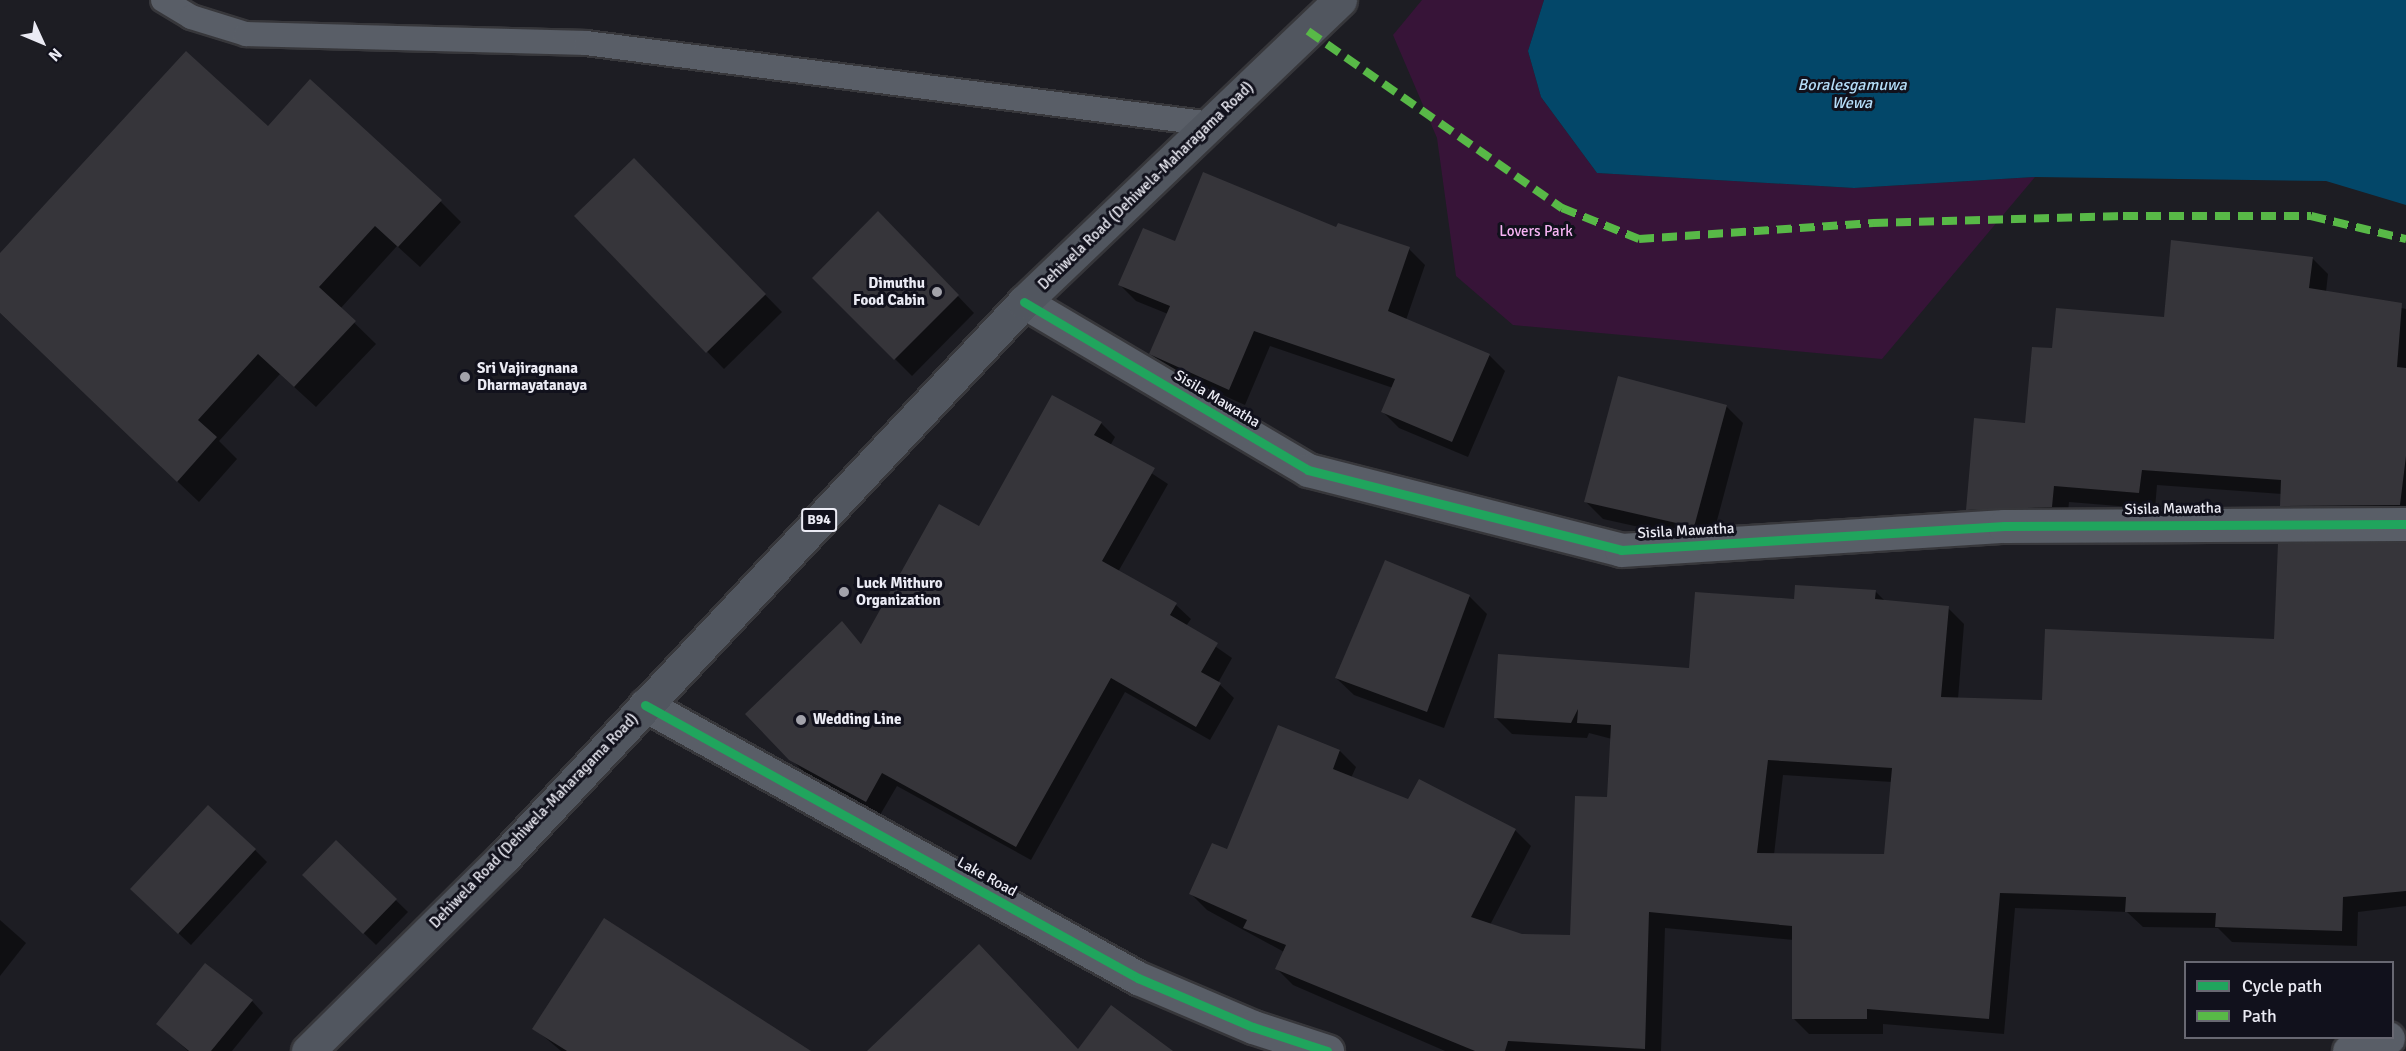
<!DOCTYPE html>
<style>
body{margin:0}
#map{position:relative;width:2406px;height:1051px;overflow:hidden;background:#1d1d23;font-family:Signika,sans-serif}
div>[style]{position:absolute}
.green>*{inset:0;background:#371438}
.water>*{inset:0;background:#034769}
.shadow>*{inset:0;background:#0007}
.building>*{inset:0;background:#36353a}
.roads{filter:drop-shadow(2px 0 #37373b) drop-shadow(-2px 0 #37373b) drop-shadow(0 2px #37373b) drop-shadow(0 -2px #37373b)}
.lane>*{height:24px;margin:-12px;padding:0 12px;transform-origin:12px;border-radius:12px;background:#595e67}
.street>*{height:33px;margin:-16.5px;padding:0 16.5px;transform-origin:16.5px;border-radius:16.5px;background:#595e67}
.primary>*{height:33px;margin:-16.5px;padding:0 16.5px;transform-origin:16.5px;border-radius:16.5px;background:#51565f}
.quiet>*{height:8px;margin-top:-4px;transform-origin:0;background:repeating-linear-gradient(90deg,#58b947 0 15px,transparent 0 23px)}
.cycleway>*{height:9px;margin:-4.5px;padding:0 4.5px;transform-origin:4.5px;border-radius:4.5px;background:#20a55d}
.dots>*{width:16px;height:16px;translate:-50% -50%;box-sizing:border-box;border:3px solid #11111c;border-radius:50%}
span{translate:-50% -50%;white-space:nowrap;text-align:center;line-height:1.15;-webkit-text-stroke:6px #11111c;paint-order:stroke}
.shield-label span{padding:2px 4px;background:#11111c;border:2px solid;border-radius:4px;-webkit-text-stroke-width:0}
.shield-label{font-size:14px;color:#ebebf4;font-weight:700}
.street-label{font-size:15px;color:#ebebf4}
.park-label{font-size:15px;color:#f7b4f4}
.poi-label{font-size:15px;color:#ebebf4;font-weight:700}
.right{translate:-100% -50%;text-align:right}
.left{translate:0 -50%;text-align:left}
.water-label{font-size:16px;color:#b5ddf8;font-style:italic}
.legend{position:absolute;left:2184px;top:961px;width:210px;height:78px;box-sizing:border-box;background:#11111c;border:2px solid #686872;margin:0;padding:8px 10px;list-style:none;font-size:18px;color:#ebebf4}
.legend li{display:flex;align-items:center;gap:12px;height:30px}
.legend b{width:30px;border:2px solid #686872}
.north{position:absolute;left:12px;top:12px;width:60px;height:60px;-webkit-text-stroke:4px #11111c;paint-order:stroke;rotate:134deg;font-size:16px;font-weight:700;line-height:24px;text-align:center;color:#ebebf4}
.north::after{content:'';display:block;margin:auto;width:21px;height:27px;background:#ebebf4;clip-path:polygon(50% 0,100% 100%,50% 72%,0 100%)}
</style>
<div id="map">
<div class="green">
<i style="clip-path:polygon(1422px 0,1544px 0,1528px 51px,1541px 97px,1597px 173px,1854px 188px,2035px 177px,1882px 359px,1513px 325px,1456px 276px,1437px 138px,1393px 35px)"></i>
</div>
<div class="water">
<i style="clip-path:polygon(1544px 0,2406px 0,2406px 205px,2326px 181px,2035px 177px,1854px 188px,1597px 173px,1541px 97px,1528px 51px)"></i>
</div>
<div class="shadow">
<i style="clip-path:polygon(268px 129px,440px 201px,461px 222px,420px 267px,397px 246px,340px 309px,376px 344px,316px 407px,280px 374px,219px 441px,237px 459px,199px 502px,0 313px,0 255px)"></i>
<i style="clip-path:polygon(651px 177px,782px 312px,724px 369px,576px 216px)"></i>
<i style="clip-path:polygon(1337px 229px,1409px 249px,1425px 265px,1406px 320px,1489px 355px,1505px 371px,1468px 457px,1399px 428px,1383px 412px,1393px 388px,1270px 346px,1245px 405px,1167px 370px,1151px 354px,1168px 314px,1136px 301px,1120px 285px,1176px 243px)"></i>
<i style="clip-path:polygon(895px 230px,974px 313px,912px 376px,814px 278px)"></i>
<i style="clip-path:polygon(2312px 258px,2328px 274px,2326px 292px,2406px 309px,2406px 521px,2297px 521px,2282px 505px,2282px 494px,2157px 485px,2155px 509px,2069px 502px,2067px 522px,1983px 525px,1967px 509px,2027px 424px,2053px 350px,2166px 319px)"></i>
<i style="clip-path:polygon(1726px 406px,1743px 423px,1711px 543px,1603px 519px,1586px 502px)"></i>
<i style="clip-path:polygon(1101px 423px,1115px 437px,1110px 446px,1168px 484px,1118px 572px,1176px 605px,1191px 619px,1186px 626px,1232px 658px,1218px 683px,1234px 698px,1210px 740px,1125px 692px,1031px 860px,897px 786px,880px 815px,806px 774px,791px 759px,842px 623px,862px 645px,979px 528px)"></i>
<i style="clip-path:polygon(evenodd,2406px 542px,2406px 906px,2358px 912px,2357px 946px,2232px 942px,2218px 928px,2143px 927px,2127px 912px,2015px 908px,2004px 1034px,1883px 1024px,1883px 1034px,1809px 1034px,1793px 1018px,1794px 940px,1665px 928px,1661px 1051px,1445px 1051px,1293px 985px,1277px 969px,1284px 952px,1207px 910px,1191px 894px,1227px 851px,1279px 727px,1340px 751px,1356px 767px,1351px 778px,1409px 801px,1515px 830px,1531px 846px,1490px 925px,1522px 936px,1571px 937px,1608px 798px,1612px 739px,1589px 733px,1587px 738px,1512px 734px,1496px 718px,1690px 670px,1796px 601px,1875px 591px,1885px 601px,1948px 608px,1964px 624px,1958px 699px,2043px 702px,2275px 640px,2280px 545px,2406px 542px,1783px 775px,1892px 782px,1885px 856px,1774px 855px,1783px 775px)"></i>
<i style="clip-path:polygon(1385px 561px,1470px 597px,1487px 614px,1444px 728px,1354px 695px,1336px 678px)"></i>
<i style="clip-path:polygon(336px 842px,408px 912px,376px 945px,304px 875px)"></i>
<i style="clip-path:polygon(255px 850px,267px 862px,191px 945px,144px 901px)"></i>
<i style="clip-path:polygon(0 920px,26px 943px,0 976px)"></i>
<i style="clip-path:polygon(252px 1001px,263px 1013px,232px 1051px,188px 1051px,158px 1024px)"></i>
<i style="clip-path:polygon(534px 1028px,801px 1051px,561px 1051px)"></i>
</div>
<div class="building">
<i style="clip-path:polygon(186px 51px,268px 126px,310px 79px,442px 200px,398px 247px,375px 226px,319px 287px,356px 321px,294px 387px,258px 354px,198px 420px,217px 437px,177px 482px,0 313px,0 253px)"></i>
<i style="clip-path:polygon(634px 158px,766px 294px,706px 353px,574px 216px)"></i>
<i style="clip-path:polygon(1203px 172px,1336px 227px,1338px 223px,1410px 247px,1388px 311px,1490px 354px,1452px 442px,1381px 412px,1395px 379px,1254px 331px,1229px 390px,1149px 354px,1170px 306px,1118px 285px,1143px 228px,1175px 241px)"></i>
<i style="clip-path:polygon(878px 211px,959px 295px,894px 360px,812px 278px)"></i>
<i style="clip-path:polygon(2171px 240px,2313px 257px,2309px 288px,2402px 303px,2397px 367px,2406px 368px,2406px 456px,2400px 505px,2280px 506px,2281px 480px,2142px 470px,2139px 493px,2054px 486px,2052px 507px,1966px 510px,1974px 418px,2025px 423px,2032px 347px,2052px 348px,2056px 308px,2164px 317px)"></i>
<i style="clip-path:polygon(1618px 376px,1727px 405px,1694px 527px,1584px 502px)"></i>
<i style="clip-path:polygon(1052px 395px,1102px 422px,1094px 435px,1155px 468px,1102px 561px,1177px 603px,1170px 615px,1218px 643px,1201px 672px,1221px 683px,1196px 727px,1111px 678px,1016px 847px,882px 773px,866px 802px,789px 760px,745px 714px,842px 621px,861px 644px,939px 504px,979px 526px)"></i>
<i style="clip-path:polygon(evenodd,2278px 543px,2406px 543px,2406px 891px,2343px 897px,2342px 931px,2215px 927px,2216px 913px,2125px 912px,2126px 897px,2000px 893px,1989px 1019px,1867px 1009px,1867px 1019px,1792px 1019px,1792px 926px,1649px 912px,1645px 1049px,1508px 1041px,1505px 1051px,1475px 1051px,1275px 969px,1286px 945px,1243px 928px,1247px 920px,1189px 894px,1212px 843px,1227px 849px,1278px 725px,1340px 750px,1333px 769px,1408px 799px,1419px 779px,1516px 829px,1471px 917px,1522px 934px,1570px 935px,1575px 796px,1607px 797px,1611px 725px,1577px 723px,1578px 709px,1571px 723px,1494px 718px,1498px 654px,1689px 668px,1695px 592px,1794px 599px,1795px 585px,1876px 590px,1875px 599px,1949px 606px,1941px 697px,2042px 700px,2045px 629px,2274px 639px,2278px 543px,1768px 760px,1892px 768px,1884px 854px,1757px 853px,1768px 760px)"></i>
<i style="clip-path:polygon(1385px 560px,1470px 595px,1427px 712px,1335px 678px)"></i>
<i style="clip-path:polygon(208px 805px,256px 849px,178px 934px,130px 889px)"></i>
<i style="clip-path:polygon(336px 840px,397px 899px,363px 934px,302px 875px)"></i>
<i style="clip-path:polygon(604px 918px,811px 1051px,567px 1051px,532px 1029px)"></i>
<i style="clip-path:polygon(979px 944px,1078px 1049px,1111px 1005px,1173px 1051px,867px 1051px)"></i>
<i style="clip-path:polygon(205px 963px,253px 1000px,211px 1051px,189px 1051px,156px 1024px)"></i>
</div>
<div class="roads">
<div class="lane">
<i style="left:163px;top:0;width:33px;rotate:31deg"></i>
<i style="left:191px;top:17px;width:58px;rotate:17.2deg"></i>
<i style="left:246px;top:34px;width:340px;rotate:1.5deg"></i>
<i style="left:586px;top:43px;width:630px;rotate:7.38deg"></i>
</div>
<div class="street">
<i style="left:1024px;top:302px;width:330px;rotate:30.6deg"></i>
<i style="left:1308px;top:470px;width:323px;rotate:14.3deg"></i>
<i style="left:1621px;top:550px;width:384px;rotate:-3.6deg"></i>
<i style="left:2004px;top:526px;width:402px;rotate:-0.3deg"></i>
<i style="left:645px;top:705px;width:564px;rotate:28.98deg"></i>
<i style="left:1138px;top:978px;width:125px;rotate:23.1deg"></i>
<i style="left:1253px;top:1027px;width:78px;rotate:18deg"></i>
<i style="left:2349px;top:1051px;width:41px;rotate:-18.4deg"></i>
</div>
<div class="primary">
<i style="left:308px;top:1051px;width:276px;rotate:-44.7deg"></i>
<i style="left:504px;top:857px;width:761px;rotate:-46.86deg"></i>
<i style="left:1024px;top:302px;width:437px;rotate:-43.7deg"></i>
</div>
</div>
<div class="quiet">
<i style="left:1308px;top:31px;width:310px;rotate:34.9deg"></i>
<i style="left:1562px;top:208px;width:83px;rotate:21.9deg"></i>
<i style="left:1639px;top:239px;width:235px;rotate:-3.9deg"></i>
<i style="left:1873px;top:223px;width:250px;rotate:-1.6deg"></i>
<i style="left:2123px;top:216px;width:188px"></i>
<i style="left:2311px;top:216px;width:98px;rotate:13.6deg"></i>
</div>
<div class="cycleway">
<i style="left:1024px;top:302px;width:330px;rotate:30.6deg"></i>
<i style="left:1308px;top:470px;width:323px;rotate:14.3deg"></i>
<i style="left:1621px;top:550px;width:384px;rotate:-3.6deg"></i>
<i style="left:2004px;top:526px;width:402px;rotate:-0.3deg"></i>
<i style="left:645px;top:705px;width:564px;rotate:28.98deg"></i>
<i style="left:1138px;top:978px;width:125px;rotate:23.1deg"></i>
<i style="left:1253px;top:1027px;width:78px;rotate:18deg"></i>
</div>
<div class="dots">
<i style="left:937px;top:292px;background:#a3a3ab"></i>
<i style="left:465px;top:377px;background:#a3a3ab"></i>
<i style="left:844px;top:592px;background:#a3a3ab"></i>
<i style="left:801px;top:720px;background:#a3a3ab"></i>
</div>
<div class="shield-label">
<span style="left:819px;top:520px">B94</span>
</div>
<div class="street-label">
<span style="left:1146px;top:186px;rotate:-44deg">Dehiwela Road (Dehiwela-Maharagama Road)</span>
<span style="left:1217px;top:399px;rotate:31deg">Sisila Mawatha</span>
<span style="left:2173px;top:509px;rotate:-1deg">Sisila Mawatha</span>
<span style="left:1686px;top:531px;rotate:-3deg">Sisila Mawatha</span>
<span style="left:534px;top:821px;rotate:-46deg">Dehiwela Road (Dehiwela-Maharagama Road)</span>
<span style="left:987px;top:877px;rotate:29deg">Lake Road</span>
</div>
<div class="park-label">
<span style="left:1536px;top:232px">Lovers Park</span>
</div>
<div class="poi-label">
<span class="right" style="left:925px;top:292px">Dimuthu<br>Food Cabin</span>
<span class="left" style="left:477px;top:377px">Sri Vajiragnana<br>Dharmayatanaya</span>
<span class="left" style="left:856px;top:592px">Luck Mithuro<br>Organization</span>
<span class="left" style="left:813px;top:720px">Wedding Line</span>
</div>
<div class="water-label">
<span style="left:1852px;top:94px">Boralesgamuwa<br>Wewa</span>
</div>
<ul class="legend">
<li><b style="height:8px;background:#20a55d"></b>Cycle path</li>
<li><b style="height:8px;background:#58b947"></b>Path</li>
</ul>
<div class="north">N</div>
</div>
